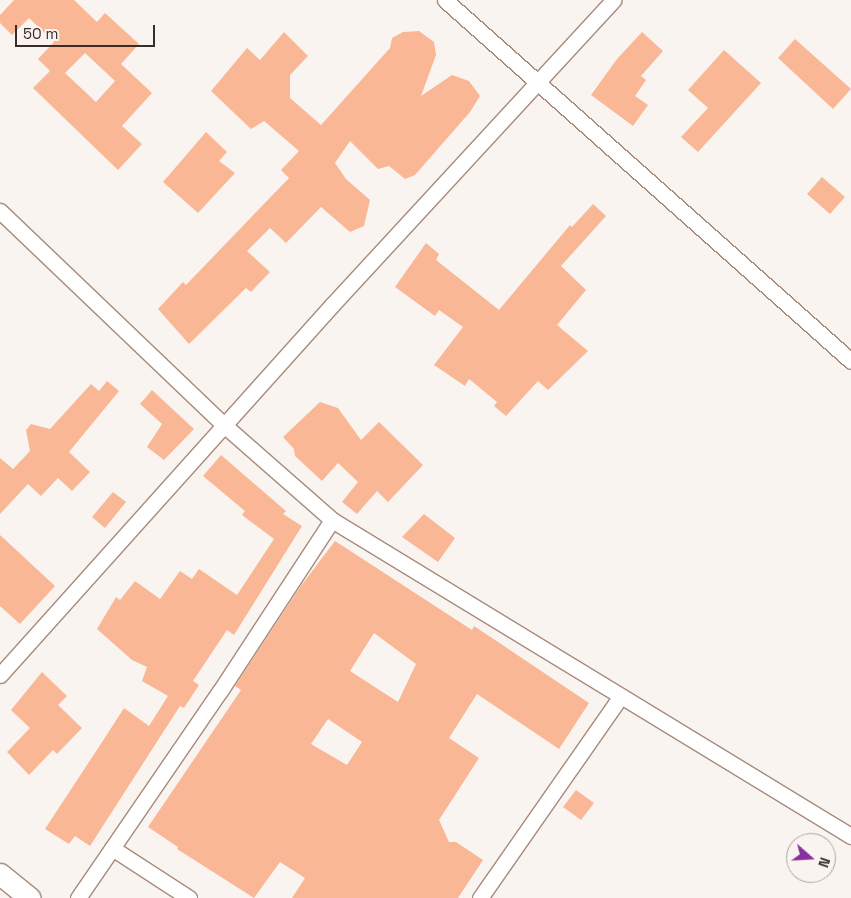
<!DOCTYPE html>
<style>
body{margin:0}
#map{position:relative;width:851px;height:898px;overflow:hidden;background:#faf4f1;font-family:"Space Grotesk",sans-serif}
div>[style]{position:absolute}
.building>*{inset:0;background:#fab795}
.roads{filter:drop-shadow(1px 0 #a78b7d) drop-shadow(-1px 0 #a78b7d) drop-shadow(0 1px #a78b7d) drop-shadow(0 -1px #a78b7d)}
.minor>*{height:15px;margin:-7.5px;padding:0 7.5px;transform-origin:7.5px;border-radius:7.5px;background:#fff}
.secondary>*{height:21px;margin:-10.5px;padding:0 10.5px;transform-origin:10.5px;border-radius:10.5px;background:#fff}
span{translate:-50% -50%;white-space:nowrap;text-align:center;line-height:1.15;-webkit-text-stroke:4px #faf4f1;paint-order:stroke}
.north{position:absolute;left:786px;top:833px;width:50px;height:50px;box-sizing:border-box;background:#faf4f1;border:1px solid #ada4a1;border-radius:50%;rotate:109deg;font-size:14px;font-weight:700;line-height:20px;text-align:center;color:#392d28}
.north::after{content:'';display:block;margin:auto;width:18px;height:22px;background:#8a309c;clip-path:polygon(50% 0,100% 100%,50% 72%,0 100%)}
.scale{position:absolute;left:15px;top:25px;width:140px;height:22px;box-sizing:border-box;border:2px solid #392d28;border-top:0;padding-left:6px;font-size:15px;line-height:18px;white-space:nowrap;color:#392d28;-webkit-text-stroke:4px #faf4f1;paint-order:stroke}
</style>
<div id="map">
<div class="building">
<i style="clip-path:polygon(evenodd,14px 0,74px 0,97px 22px,105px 13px,139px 44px,121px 64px,152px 93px,122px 126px,142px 144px,118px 170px,33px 88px,50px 71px,38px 59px,54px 42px,29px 18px,12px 35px,0 23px,0 15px,14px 0,85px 53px,115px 81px,96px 102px,65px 73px,85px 53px)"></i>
<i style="clip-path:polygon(419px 31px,434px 42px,436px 55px,421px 96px,452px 75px,469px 81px,480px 96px,470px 112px,415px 175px,405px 179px,389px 166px,378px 169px,350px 141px,335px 163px,346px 179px,370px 200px,364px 226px,350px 232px,321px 207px,286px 243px,270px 228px,247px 251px,270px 272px,251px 292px,246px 288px,189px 344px,158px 309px,183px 282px,186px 285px,289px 178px,281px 170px,299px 151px,264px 121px,251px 129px,211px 91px,247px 48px,260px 60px,284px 32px,308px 56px,290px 75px,290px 98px,321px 125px,390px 48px,392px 38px,403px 32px)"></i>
<i style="clip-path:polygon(642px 32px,663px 51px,641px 76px,646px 80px,635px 96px,648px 105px,633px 126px,591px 95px,617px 59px)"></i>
<i style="clip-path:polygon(795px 39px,851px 89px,833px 109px,778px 58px)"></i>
<i style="clip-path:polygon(724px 50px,761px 83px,698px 152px,681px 137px,708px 108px,688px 90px)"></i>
<i style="clip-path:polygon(206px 132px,227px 152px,219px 161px,235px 173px,198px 213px,163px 182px)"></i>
<i style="clip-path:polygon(822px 177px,845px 197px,830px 214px,807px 194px)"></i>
<i style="clip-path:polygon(593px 204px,606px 216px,561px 266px,586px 290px,557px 325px,588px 351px,548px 390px,538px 381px,506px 416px,494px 406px,497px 402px,469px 379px,465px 386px,434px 365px,463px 327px,439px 310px,435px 316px,395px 287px,426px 243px,439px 254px,436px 260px,499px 310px,570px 225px,572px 227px)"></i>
<i style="clip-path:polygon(107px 381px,119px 391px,69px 452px,90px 472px,72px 491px,58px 478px,41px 496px,28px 484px,0 514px,0 458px,13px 469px,30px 451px,26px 430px,31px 424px,50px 429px,91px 384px,99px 391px)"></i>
<i style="clip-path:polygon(152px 390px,194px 429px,164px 460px,147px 447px,162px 424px,140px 404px)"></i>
<i style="clip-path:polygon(320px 402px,338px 408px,361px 440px,379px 422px,423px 465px,388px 502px,377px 491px,357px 514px,342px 502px,358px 482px,338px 463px,322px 481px,295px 456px,294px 449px,283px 437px)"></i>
<i style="clip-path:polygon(221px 455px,286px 511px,283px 514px,302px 526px,234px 635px,227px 630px,193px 681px,199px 685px,184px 708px,180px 706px,90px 846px,75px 836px,69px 844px,45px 829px,106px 736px,124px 708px,149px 726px,168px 696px,142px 681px,147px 667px,132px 660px,97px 629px,116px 597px,120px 600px,135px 581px,160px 599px,180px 571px,192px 579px,199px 569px,237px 595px,274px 539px,242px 515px,245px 511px,203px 476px)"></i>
<i style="clip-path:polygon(113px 492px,126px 502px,105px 528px,92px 517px)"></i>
<i style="clip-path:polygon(424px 514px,455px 538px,438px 562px,402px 537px)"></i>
<i style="clip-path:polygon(0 535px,55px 586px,20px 624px,0 606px)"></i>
<i style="clip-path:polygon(evenodd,335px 541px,472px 630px,474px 626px,589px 703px,559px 749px,477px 694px,449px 738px,479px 758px,439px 820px,449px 842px,456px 842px,483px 860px,458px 898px,292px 898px,305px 878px,280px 862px,254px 898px,177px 849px,178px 847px,148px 827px,241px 690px,235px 686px,300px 587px,335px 541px,374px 633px,416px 664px,398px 702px,350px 671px,374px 633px,335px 541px,328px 719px,362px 742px,347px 765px,311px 744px,328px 719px)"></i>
<i style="clip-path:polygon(42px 672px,67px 696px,58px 705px,82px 728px,57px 754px,53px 750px,29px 775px,7px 752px,30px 728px,11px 710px)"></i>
<i style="clip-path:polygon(576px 790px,594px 803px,581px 820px,563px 807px)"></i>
</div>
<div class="roads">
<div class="minor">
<i style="left:445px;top:0;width:543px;rotate:41.64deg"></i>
<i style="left:0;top:211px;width:310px;rotate:43.7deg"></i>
<i style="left:224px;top:425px;width:144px;rotate:41.3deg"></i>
<i style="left:332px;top:520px;width:608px;rotate:31.34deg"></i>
<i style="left:0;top:675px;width:497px;rotate:-48.1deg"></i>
<i style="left:332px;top:305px;width:415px;rotate:-47.3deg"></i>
<i style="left:112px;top:848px;width:92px;rotate:33deg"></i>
<i style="left:78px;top:898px;width:251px;rotate:-55.6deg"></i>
<i style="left:220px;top:691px;width:204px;rotate:-56.8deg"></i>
<i style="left:480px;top:898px;width:246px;rotate:-55.1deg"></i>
</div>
<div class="secondary">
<i style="left:0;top:874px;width:38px;rotate:39deg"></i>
</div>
</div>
<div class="north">N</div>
<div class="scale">50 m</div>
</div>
